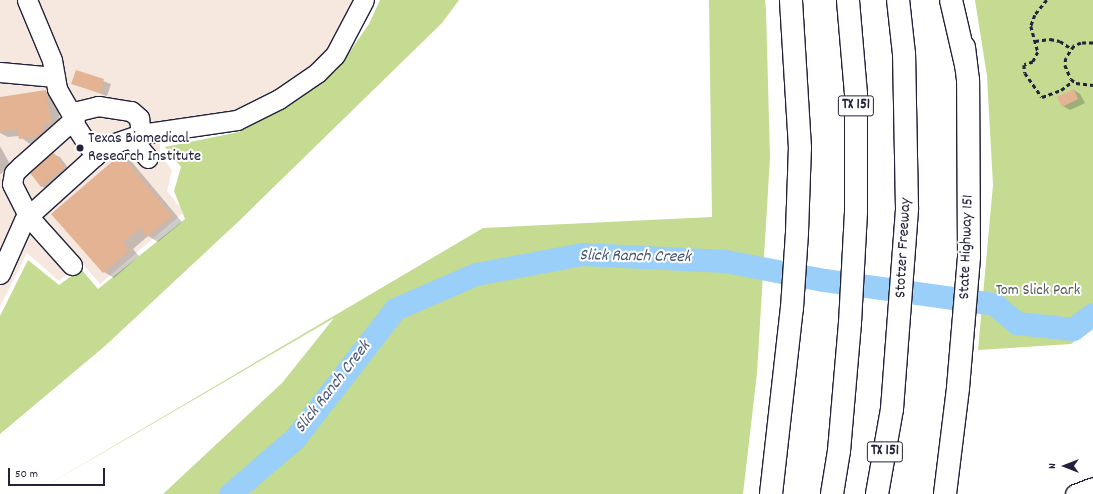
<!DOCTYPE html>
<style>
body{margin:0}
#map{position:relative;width:1093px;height:494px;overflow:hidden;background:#fff;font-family:Dekko,sans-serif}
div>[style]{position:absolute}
.built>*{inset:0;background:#f7e8df}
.green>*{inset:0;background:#c4db91}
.shadow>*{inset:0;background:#0003}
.river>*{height:23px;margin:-11.5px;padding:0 11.5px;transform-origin:11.5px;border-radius:11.5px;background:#99cff8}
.building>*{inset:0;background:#e3b394}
.path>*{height:2.5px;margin-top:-1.25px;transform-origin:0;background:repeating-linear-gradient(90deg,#22223b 0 4px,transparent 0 7px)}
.roads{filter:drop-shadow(1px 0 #22223b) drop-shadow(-1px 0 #22223b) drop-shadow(0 1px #22223b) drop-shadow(0 -1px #22223b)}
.minor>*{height:19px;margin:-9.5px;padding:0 9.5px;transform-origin:9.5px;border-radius:9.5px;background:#fff}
.major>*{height:22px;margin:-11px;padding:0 11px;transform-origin:11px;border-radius:11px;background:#fff}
.highway>*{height:22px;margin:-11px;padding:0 11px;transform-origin:11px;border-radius:11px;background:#fff}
.dots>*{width:11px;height:11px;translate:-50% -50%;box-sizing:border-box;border:2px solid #fff;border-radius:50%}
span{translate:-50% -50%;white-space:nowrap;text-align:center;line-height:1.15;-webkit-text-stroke:4px #fff;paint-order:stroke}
.shield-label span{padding:1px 3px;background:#fff;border:1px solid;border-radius:3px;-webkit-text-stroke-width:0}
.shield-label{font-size:15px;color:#22223b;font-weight:700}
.poi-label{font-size:16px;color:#22223b}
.left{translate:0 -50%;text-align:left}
.street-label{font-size:16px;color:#22223b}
.park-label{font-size:16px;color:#535a55}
.water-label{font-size:17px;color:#465674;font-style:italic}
.north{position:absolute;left:1045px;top:446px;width:40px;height:40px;-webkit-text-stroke:3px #fff;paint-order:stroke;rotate:270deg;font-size:11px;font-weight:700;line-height:16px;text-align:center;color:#22223b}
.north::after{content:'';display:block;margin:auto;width:14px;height:18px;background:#22223b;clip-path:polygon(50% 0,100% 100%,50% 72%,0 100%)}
.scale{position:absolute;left:8px;top:468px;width:97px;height:18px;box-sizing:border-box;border:2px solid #22223b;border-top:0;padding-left:5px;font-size:12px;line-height:14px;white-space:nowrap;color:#22223b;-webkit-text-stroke:3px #fff;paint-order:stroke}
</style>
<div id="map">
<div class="built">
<i style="clip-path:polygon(0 0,375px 0,365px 22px,335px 65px,263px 115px,166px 133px,160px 143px,160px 154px,172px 170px,167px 191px,184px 212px,100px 284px,81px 262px,59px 281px,27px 253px,0 307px)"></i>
</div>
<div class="green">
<i style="clip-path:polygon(380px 0,459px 0,442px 23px,239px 221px,105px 346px,0 434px,0 316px,28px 260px,59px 285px,81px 269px,98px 289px,185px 219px,174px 191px,181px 167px,165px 147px,239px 132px,336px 71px,369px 24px)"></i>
<i style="clip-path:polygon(709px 0,765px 0,766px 10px,770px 158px,757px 373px,743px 494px,163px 494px,282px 383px,334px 318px,32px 494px,483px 228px,712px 217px)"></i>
<i style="clip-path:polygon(975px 0,1093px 0,1093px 327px,1071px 344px,978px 350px,993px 185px,987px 76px)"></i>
</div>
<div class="shadow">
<i style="clip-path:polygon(76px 71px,111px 84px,107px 96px,73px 84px)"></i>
<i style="clip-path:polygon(1074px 90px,1080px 94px,1085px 103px,1070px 110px,1063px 106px)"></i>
<i style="clip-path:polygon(45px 91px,56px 96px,61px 129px,48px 141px,30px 144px,19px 136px,8px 137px,0 133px,0 98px)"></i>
<i style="clip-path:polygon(0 146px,12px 168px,0 174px)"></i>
<i style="clip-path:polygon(53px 154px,60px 157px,71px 172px,48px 190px,41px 186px)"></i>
<i style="clip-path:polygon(121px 155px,131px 161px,182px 222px,158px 242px,148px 236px,133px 249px,139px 256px,114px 278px,104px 272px)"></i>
</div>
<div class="river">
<i style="left:230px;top:494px;width:86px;rotate:-40.7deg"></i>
<i style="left:295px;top:438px;width:163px;rotate:-52.2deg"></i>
<i style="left:395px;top:309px;width:88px;rotate:-23.4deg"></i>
<i style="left:476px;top:274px;width:108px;rotate:-10.7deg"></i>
<i style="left:582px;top:254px;width:143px;rotate:2.8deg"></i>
<i style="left:725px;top:261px;width:101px;rotate:10.9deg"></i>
<i style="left:824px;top:280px;width:172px;rotate:8deg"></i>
<i style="left:994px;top:304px;width:30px;rotate:40deg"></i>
<i style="left:1017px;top:323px;width:56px;rotate:6.1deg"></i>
<i style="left:1073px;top:329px;width:25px;rotate:-37deg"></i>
</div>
<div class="building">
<i style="clip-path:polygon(76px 70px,104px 79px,100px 93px,71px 84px)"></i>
<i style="clip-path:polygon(1074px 89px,1078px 99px,1062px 107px,1057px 97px)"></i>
<i style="clip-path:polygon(46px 90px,51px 123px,43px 125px,44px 131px,38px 136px,19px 139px,17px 129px,0 132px,0 97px)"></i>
<i style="clip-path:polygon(53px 152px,65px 167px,41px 187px,30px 173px)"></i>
<i style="clip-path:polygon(121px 154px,172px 216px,147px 237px,140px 228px,123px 243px,130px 250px,103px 273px,51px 214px)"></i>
</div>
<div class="path">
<i style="left:1047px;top:0;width:19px;rotate:129deg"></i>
<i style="left:1035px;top:15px;width:12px;rotate:110deg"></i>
<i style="left:1031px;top:26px;width:27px;rotate:75deg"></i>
<i style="left:1038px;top:52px;width:11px;rotate:117deg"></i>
<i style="left:1033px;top:62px;width:9px;rotate:162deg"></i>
<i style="left:1024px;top:65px;width:8px;rotate:83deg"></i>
<i style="left:1025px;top:73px;width:29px;rotate:55deg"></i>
<i style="left:1042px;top:97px;width:20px;rotate:-20deg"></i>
<i style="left:1061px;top:90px;width:15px;rotate:-37deg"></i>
<i style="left:1035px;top:41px;width:15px;rotate:-8deg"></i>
<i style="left:1050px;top:39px;width:10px;rotate:11deg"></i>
<i style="left:1060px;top:41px;width:14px;rotate:34deg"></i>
<i style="left:1093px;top:43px;width:12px;rotate:180deg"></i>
<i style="left:1081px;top:43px;width:8px;rotate:157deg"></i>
<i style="left:1074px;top:46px;width:14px;rotate:124deg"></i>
<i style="left:1066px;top:58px;width:7px;rotate:98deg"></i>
<i style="left:1065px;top:65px;width:15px;rotate:67deg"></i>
<i style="left:1071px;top:79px;width:6px;rotate:39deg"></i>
<i style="left:1076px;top:83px;width:17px;rotate:7deg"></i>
</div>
<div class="roads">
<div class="minor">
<i style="left:27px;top:0;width:65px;rotate:67.4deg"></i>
<i style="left:52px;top:60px;width:29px;rotate:80deg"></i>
<i style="left:57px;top:89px;width:34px;rotate:60deg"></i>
<i style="left:74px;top:119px;width:71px;rotate:138.4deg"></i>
<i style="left:21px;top:166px;width:10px;rotate:135deg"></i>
<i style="left:14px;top:173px;width:11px;rotate:100deg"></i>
<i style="left:12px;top:184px;width:36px;rotate:63deg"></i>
<i style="left:28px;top:216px;width:66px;rotate:48.1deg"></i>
<i style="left:0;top:72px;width:55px;rotate:5.2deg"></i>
<i style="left:131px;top:138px;width:26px;rotate:50deg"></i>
<i style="left:95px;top:156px;width:37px;rotate:-123deg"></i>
<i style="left:75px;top:125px;width:6px;rotate:-99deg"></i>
<i style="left:74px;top:119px;width:9px;rotate:-63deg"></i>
<i style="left:78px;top:111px;width:21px;rotate:-14deg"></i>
<i style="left:98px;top:106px;width:33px;rotate:9deg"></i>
<i style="left:131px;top:111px;width:11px;rotate:41deg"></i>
<i style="left:139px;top:118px;width:16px;rotate:83deg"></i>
<i style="left:0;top:274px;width:59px;rotate:-66deg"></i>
<i style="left:24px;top:220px;width:110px;rotate:-42.1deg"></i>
<i style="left:106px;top:146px;width:37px;rotate:-19deg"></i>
<i style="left:141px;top:134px;width:97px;rotate:-8.3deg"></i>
<i style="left:237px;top:120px;width:47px;rotate:-26.6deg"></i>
<i style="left:279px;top:99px;width:46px;rotate:-34.4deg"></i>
<i style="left:317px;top:73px;width:25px;rotate:-45deg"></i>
<i style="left:335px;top:55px;width:62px;rotate:-62.2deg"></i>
<i style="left:1075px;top:494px;width:19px;rotate:-21deg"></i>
</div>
<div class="major">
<i style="left:771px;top:494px;width:187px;rotate:-83.6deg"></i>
<i style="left:792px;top:308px;width:76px;rotate:-86.2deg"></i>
<i style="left:797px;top:232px;width:84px;rotate:-88deg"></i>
<i style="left:800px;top:148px;width:148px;rotate:-93.5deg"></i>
<i style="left:945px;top:494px;width:107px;rotate:-83deg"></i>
<i style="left:958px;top:388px;width:132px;rotate:-85.2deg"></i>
<i style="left:969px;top:256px;width:176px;rotate:-90.3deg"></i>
<i style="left:968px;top:80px;width:33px;rotate:-97deg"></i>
</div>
<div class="highway">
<i style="left:951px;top:0;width:67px;rotate:77deg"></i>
<i style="left:832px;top:494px;width:44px;rotate:-80.8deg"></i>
<i style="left:839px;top:451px;width:128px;rotate:-85.1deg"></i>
<i style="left:850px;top:323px;width:111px;rotate:-86.9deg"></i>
<i style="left:856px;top:212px;width:118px;rotate:-90deg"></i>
<i style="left:856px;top:94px;width:94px;rotate:-94.9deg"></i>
<i style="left:877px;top:494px;width:86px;rotate:-80deg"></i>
<i style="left:892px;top:409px;width:202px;rotate:-85.7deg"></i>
<i style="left:907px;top:208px;width:154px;rotate:-91.1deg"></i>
<i style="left:904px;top:54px;width:54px;rotate:-96.3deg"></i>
</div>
</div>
<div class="dots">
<i style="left:80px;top:148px;background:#22223b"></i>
</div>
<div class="shield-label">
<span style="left:856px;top:106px">TX 151</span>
<span style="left:885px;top:452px">TX 151</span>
</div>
<div class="poi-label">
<span class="left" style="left:88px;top:148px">Texas Biomedical<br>Research Institute</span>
</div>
<div class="street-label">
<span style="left:967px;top:247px;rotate:-88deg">State Highway 151</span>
<span style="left:904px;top:248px;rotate:-87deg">Stotzer Freeway</span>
</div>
<div class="park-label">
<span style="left:1038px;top:291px">Tom Slick Park</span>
</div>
<div class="water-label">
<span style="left:635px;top:258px;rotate:1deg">Slick Ranch Creek</span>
<span style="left:334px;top:388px;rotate:-52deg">Slick Ranch Creek</span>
</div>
<div class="north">N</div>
<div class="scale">50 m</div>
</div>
